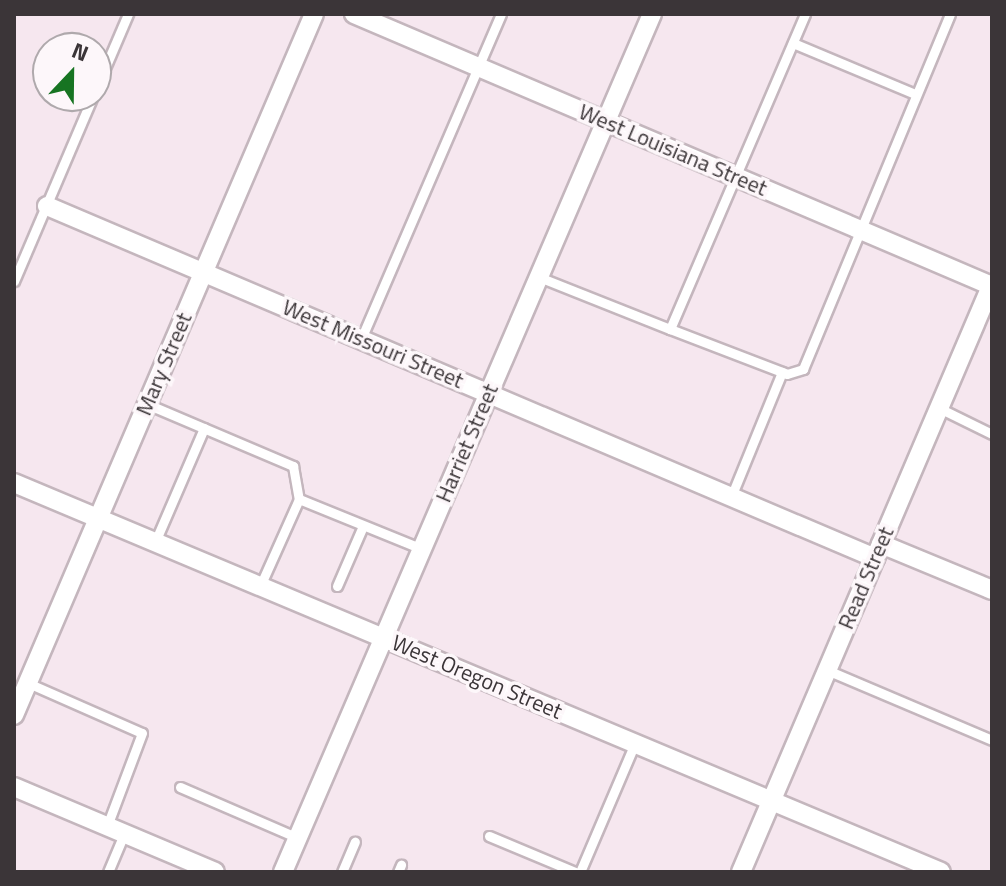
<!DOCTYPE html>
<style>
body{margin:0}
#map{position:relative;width:1006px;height:886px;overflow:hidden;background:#f6e7ef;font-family:"Titillium Web",sans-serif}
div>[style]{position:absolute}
.roads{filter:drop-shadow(2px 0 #c4b6bd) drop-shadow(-2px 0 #c4b6bd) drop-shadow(0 2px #c4b6bd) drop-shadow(0 -2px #c4b6bd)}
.lane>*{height:9px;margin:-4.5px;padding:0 4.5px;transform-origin:4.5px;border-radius:4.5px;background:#fff}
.street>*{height:18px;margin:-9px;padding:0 9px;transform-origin:9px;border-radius:9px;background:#fff}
span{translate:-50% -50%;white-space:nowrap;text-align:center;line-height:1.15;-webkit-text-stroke:7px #fdf7fa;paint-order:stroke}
.street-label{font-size:22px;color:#3b3538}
.frame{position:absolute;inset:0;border:16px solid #3b3538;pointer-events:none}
.north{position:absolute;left:32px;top:32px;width:80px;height:80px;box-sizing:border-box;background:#fdf7fa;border:2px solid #afa9ac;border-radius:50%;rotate:22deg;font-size:22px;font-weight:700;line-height:32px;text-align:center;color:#3b3538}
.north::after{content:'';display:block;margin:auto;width:28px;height:36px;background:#177422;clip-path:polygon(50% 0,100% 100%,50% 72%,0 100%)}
</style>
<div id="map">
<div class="roads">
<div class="lane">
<i style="left:793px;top:43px;width:132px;rotate:22.7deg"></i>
<i style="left:96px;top:89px;width:82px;rotate:-66.9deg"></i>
<i style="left:539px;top:277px;width:141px;rotate:21.7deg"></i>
<i style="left:670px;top:329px;width:343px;rotate:-66.8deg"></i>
<i style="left:14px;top:281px;width:201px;rotate:-66.9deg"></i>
<i style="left:670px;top:329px;width:125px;rotate:21deg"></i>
<i style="left:787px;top:374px;width:17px;rotate:-17deg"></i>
<i style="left:803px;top:369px;width:384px;rotate:-67.5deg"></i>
<i style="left:361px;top:339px;width:354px;rotate:-66.7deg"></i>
<i style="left:147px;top:404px;width:159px;rotate:23deg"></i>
<i style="left:293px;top:466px;width:34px;rotate:80deg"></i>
<i style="left:299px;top:499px;width:95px;rotate:114.1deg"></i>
<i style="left:939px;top:408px;width:59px;rotate:26.1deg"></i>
<i style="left:731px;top:497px;width:135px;rotate:-67.8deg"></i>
<i style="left:299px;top:499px;width:133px;rotate:22.1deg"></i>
<i style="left:155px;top:542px;width:124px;rotate:-66.7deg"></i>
<i style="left:337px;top:586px;width:65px;rotate:-66.6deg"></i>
<i style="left:827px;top:670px;width:179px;rotate:23deg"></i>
<i style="left:28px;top:683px;width:124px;rotate:23.7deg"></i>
<i style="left:142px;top:733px;width:99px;rotate:110.6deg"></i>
<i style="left:180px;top:787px;width:129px;rotate:23.4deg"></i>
<i style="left:489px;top:836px;width:93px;rotate:22.7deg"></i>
<i style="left:108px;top:872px;width:41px;rotate:-67.2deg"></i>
<i style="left:342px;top:872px;width:33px;rotate:-67deg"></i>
<i style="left:398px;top:872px;width:8px;rotate:-67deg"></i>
<i style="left:580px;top:872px;width:140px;rotate:-66.9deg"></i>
</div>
<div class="street">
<i style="left:354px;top:14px;width:694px;rotate:23.09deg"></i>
<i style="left:47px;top:206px;width:900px;rotate:23.03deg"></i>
<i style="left:14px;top:483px;width:1005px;rotate:22.76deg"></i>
<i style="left:881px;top:544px;width:120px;rotate:22.5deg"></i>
<i style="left:14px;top:715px;width:762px;rotate:-66.83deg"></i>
<i style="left:14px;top:787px;width:218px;rotate:22.9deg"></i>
<i style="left:283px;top:872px;width:934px;rotate:-66.73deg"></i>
<i style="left:741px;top:872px;width:639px;rotate:-66.88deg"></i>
</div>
</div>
<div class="street-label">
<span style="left:673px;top:150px;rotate:23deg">West Louisiana Street</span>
<span style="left:373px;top:344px;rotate:23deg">West Missouri Street</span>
<span style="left:164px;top:364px;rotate:-67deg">Mary Street</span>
<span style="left:467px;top:443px;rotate:-67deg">Harriet Street</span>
<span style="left:866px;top:578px;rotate:-67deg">Read Street</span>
<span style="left:477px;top:677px;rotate:23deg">West Oregon Street</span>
</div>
<div class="frame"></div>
<div class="north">N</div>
</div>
